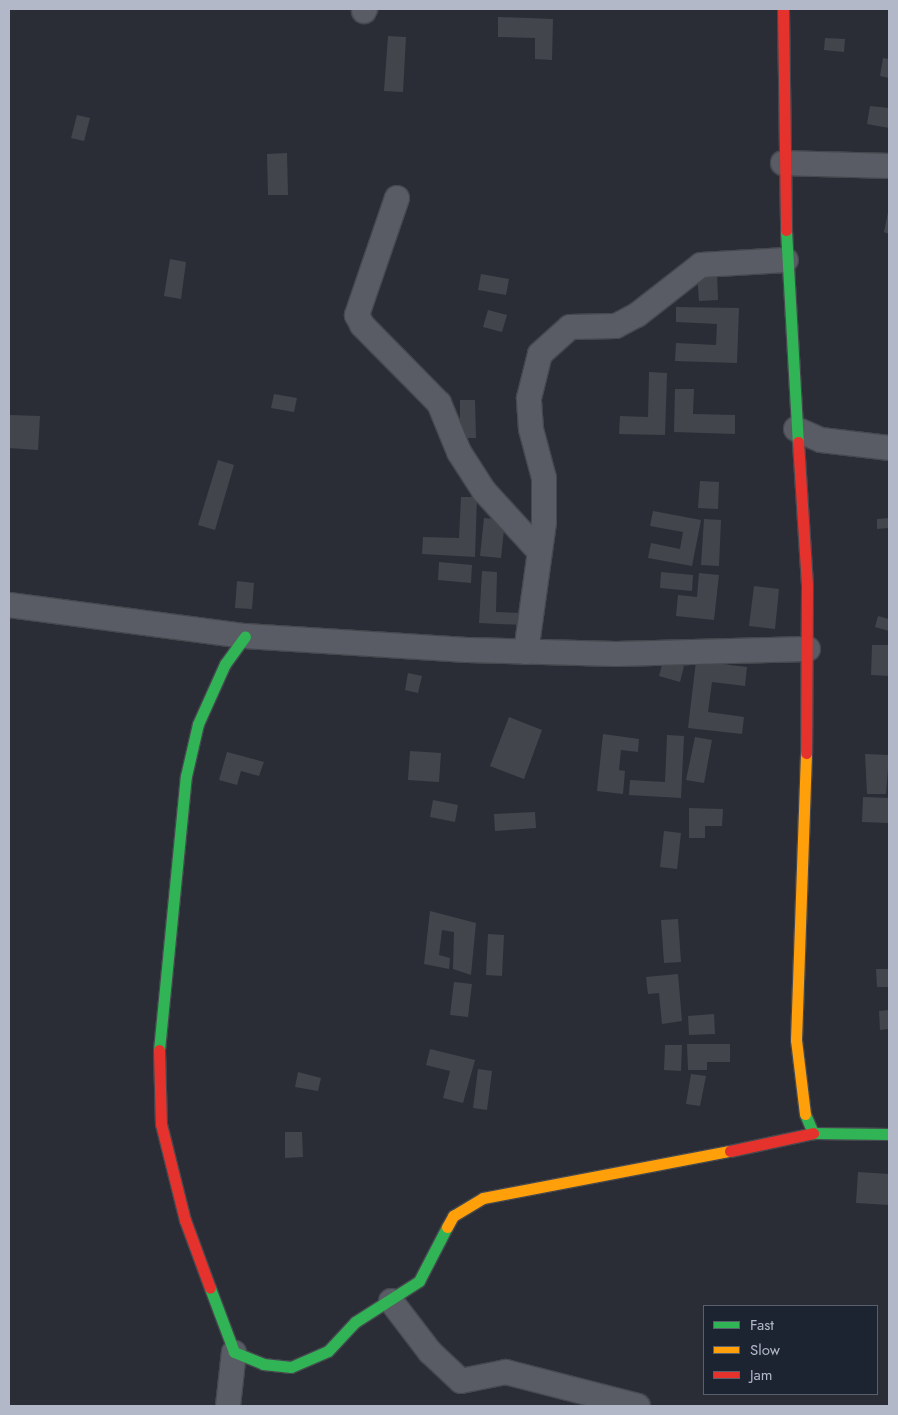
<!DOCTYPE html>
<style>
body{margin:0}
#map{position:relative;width:898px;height:1415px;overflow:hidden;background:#2a2d36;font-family:Jost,sans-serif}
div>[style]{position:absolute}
.building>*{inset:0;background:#43454d}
.roads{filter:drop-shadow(1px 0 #46484f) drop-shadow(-1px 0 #46484f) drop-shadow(0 1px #46484f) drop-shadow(0 -1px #46484f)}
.street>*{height:24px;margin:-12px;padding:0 12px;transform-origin:12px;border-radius:12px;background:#595c64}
.fast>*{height:11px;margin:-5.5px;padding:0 5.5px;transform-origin:5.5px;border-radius:5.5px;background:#30b455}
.slow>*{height:11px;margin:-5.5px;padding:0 5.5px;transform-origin:5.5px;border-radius:5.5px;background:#ff9f0a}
.jam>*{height:11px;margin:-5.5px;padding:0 5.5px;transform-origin:5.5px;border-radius:5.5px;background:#e5322d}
span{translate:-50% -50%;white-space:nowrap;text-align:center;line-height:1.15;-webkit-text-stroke:4px #1c2331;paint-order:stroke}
.frame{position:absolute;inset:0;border:10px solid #b3b8c8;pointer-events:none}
.legend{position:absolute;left:703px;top:1305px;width:175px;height:90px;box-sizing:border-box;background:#1c2331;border:1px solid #585f6d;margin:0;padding:6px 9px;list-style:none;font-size:15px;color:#b3b8c8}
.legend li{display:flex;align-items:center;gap:10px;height:25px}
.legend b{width:25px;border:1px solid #585f6d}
</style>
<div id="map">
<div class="building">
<i style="clip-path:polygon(498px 17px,553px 19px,552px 60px,535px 59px,535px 38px,498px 37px)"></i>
<i style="clip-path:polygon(388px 36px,406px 37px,403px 92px,384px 91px)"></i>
<i style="clip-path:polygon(825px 38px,845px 39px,844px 52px,824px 50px)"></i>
<i style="clip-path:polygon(883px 58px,889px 59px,889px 78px,880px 76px)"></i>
<i style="clip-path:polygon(870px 106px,889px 108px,889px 128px,867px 124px)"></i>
<i style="clip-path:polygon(77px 115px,90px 118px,84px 141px,71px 138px)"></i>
<i style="clip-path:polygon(287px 153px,288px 195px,268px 195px,267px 154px)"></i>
<i style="clip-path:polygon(888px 212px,889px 212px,889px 234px,884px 232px)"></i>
<i style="clip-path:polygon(170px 259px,186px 262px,181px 299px,164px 296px)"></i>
<i style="clip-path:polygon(717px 272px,718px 300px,699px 301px,697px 273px)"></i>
<i style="clip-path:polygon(481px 274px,509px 279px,506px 295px,478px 290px)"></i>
<i style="clip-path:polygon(676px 307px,739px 308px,737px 363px,675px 361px,676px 343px,716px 345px,717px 324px,676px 322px)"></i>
<i style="clip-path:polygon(488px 310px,507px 315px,502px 332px,483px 327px)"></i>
<i style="clip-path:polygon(649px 372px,667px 373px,665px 435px,619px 434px,620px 416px,648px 417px)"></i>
<i style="clip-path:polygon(675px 389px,694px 389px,693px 414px,735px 415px,735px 434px,674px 432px)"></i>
<i style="clip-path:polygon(274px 394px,297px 398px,294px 412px,271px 408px)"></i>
<i style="clip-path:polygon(460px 400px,475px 400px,476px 438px,460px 438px)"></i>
<i style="clip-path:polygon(9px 415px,40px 416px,38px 450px,9px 448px)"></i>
<i style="clip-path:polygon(218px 460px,234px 465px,215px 530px,198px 525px)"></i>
<i style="clip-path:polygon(700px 481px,719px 482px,718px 509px,698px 508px)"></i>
<i style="clip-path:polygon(461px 497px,477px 497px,475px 557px,422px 554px,423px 537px,459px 538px)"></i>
<i style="clip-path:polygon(653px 511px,701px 520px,692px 566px,648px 558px,651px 543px,680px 549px,683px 532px,650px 526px)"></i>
<i style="clip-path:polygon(484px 518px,505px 520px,501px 558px,480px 556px)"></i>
<i style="clip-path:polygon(889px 518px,889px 528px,877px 529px,877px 519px)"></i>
<i style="clip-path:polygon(704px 519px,721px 520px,719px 566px,701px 565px)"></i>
<i style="clip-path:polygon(439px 562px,472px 565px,471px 583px,438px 580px)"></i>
<i style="clip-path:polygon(482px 571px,497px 572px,496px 612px,525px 613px,524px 625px,479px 623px)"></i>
<i style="clip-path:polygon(661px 572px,693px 575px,692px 591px,660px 588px)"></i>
<i style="clip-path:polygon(699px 573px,719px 575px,714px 620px,676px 616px,678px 595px,697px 597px)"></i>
<i style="clip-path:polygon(237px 581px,254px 583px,252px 609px,235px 608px)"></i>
<i style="clip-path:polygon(754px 586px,779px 589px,775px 629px,749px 626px)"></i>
<i style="clip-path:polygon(878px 616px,889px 619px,889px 631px,875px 627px)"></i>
<i style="clip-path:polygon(872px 645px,889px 645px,889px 676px,871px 675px)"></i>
<i style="clip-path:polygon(663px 661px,684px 666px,680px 682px,659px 676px)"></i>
<i style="clip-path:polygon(696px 661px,747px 667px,745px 686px,712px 682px,708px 712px,744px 717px,742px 734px,688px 728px)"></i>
<i style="clip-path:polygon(408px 673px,422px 676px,418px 693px,405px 690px)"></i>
<i style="clip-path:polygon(509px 717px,542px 730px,524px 779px,490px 766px)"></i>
<i style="clip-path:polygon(603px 734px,639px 739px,638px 752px,621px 750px,619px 770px,625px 771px,623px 794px,597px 791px)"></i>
<i style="clip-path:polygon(667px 735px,684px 736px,681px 798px,629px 795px,630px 780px,665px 782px)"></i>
<i style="clip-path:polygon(695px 737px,712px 740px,704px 783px,686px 780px)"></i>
<i style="clip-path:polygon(410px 751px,441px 753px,439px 782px,408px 780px)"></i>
<i style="clip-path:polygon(227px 752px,264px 762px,259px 776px,241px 771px,237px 785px,219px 780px)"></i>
<i style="clip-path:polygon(865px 754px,889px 755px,886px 794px,867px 794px)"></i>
<i style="clip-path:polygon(863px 797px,889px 798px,889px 823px,862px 822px)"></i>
<i style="clip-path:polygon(433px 800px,458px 805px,455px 822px,430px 817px)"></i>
<i style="clip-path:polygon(689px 808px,723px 809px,722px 826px,705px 826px,705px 838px,689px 838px)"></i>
<i style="clip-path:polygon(535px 812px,536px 828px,495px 831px,494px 814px)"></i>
<i style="clip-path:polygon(664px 831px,681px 833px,677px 869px,660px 867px)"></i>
<i style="clip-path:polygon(430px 911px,476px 923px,471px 975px,453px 969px,454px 932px,442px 930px,439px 955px,450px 958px,449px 969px,424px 964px)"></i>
<i style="clip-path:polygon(678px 919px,681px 962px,664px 963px,661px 920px)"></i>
<i style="clip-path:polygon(488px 934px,504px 935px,502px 976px,486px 975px)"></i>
<i style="clip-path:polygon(876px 969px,889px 969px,889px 987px,877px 987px)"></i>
<i style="clip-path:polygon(678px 974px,682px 1021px,662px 1024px,659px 993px,648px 994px,646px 977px)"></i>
<i style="clip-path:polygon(454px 982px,472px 984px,468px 1017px,450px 1015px)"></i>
<i style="clip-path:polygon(889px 1010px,889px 1029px,880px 1030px,879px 1011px)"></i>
<i style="clip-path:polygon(714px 1014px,715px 1034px,689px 1035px,688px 1016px)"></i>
<i style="clip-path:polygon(687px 1044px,730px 1044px,730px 1062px,707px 1062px,707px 1070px,688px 1070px)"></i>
<i style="clip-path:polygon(665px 1045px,682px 1045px,681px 1071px,664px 1070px)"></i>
<i style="clip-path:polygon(430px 1049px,475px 1060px,463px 1103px,443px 1098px,450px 1071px,426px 1065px)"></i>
<i style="clip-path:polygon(478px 1069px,492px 1071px,487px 1110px,473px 1108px)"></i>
<i style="clip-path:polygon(298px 1072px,321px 1078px,318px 1091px,295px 1087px)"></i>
<i style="clip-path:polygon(691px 1074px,706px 1076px,700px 1106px,686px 1104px)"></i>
<i style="clip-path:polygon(285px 1132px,302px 1132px,303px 1157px,285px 1158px)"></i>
<i style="clip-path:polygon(858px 1172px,889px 1174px,889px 1205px,856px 1203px)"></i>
</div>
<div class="roads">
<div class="street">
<i style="left:364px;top:11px;width:2px;rotate:-63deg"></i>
<i style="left:783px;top:163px;width:106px;rotate:1.6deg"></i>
<i style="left:397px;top:198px;width:124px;rotate:108.9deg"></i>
<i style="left:357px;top:315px;width:11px;rotate:63deg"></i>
<i style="left:362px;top:325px;width:110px;rotate:45.4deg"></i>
<i style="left:439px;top:403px;width:53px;rotate:67.8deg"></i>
<i style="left:459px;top:452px;width:46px;rotate:57.3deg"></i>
<i style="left:484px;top:491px;width:81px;rotate:47.5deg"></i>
<i style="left:796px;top:429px;width:27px;rotate:24deg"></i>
<i style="left:821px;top:440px;width:68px;rotate:6.7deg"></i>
<i style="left:9px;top:605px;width:238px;rotate:7.5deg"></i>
<i style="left:245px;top:636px;width:222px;rotate:3.6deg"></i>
<i style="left:467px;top:650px;width:149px;rotate:1.5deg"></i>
<i style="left:616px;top:654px;width:192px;rotate:-1.5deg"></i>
<i style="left:526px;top:652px;width:131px;rotate:-82.1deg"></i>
<i style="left:544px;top:522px;width:44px;rotate:-90deg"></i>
<i style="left:544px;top:478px;width:51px;rotate:-104.9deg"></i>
<i style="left:531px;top:429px;width:31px;rotate:-94deg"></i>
<i style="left:529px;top:398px;width:45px;rotate:-76deg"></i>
<i style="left:540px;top:354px;width:40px;rotate:-42deg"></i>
<i style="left:570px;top:327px;width:46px;rotate:-1.2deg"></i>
<i style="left:616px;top:326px;width:24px;rotate:-28deg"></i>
<i style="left:637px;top:315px;width:81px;rotate:-38deg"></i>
<i style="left:701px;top:265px;width:85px;rotate:-3.4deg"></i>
<i style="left:391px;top:1301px;width:64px;rotate:52.6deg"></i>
<i style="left:430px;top:1352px;width:42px;rotate:43.1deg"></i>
<i style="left:461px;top:1381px;width:46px;rotate:-11.3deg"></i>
<i style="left:506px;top:1372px;width:136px;rotate:14.4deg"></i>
<i style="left:228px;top:1406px;width:54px;rotate:-83.7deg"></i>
</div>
<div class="fast">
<i style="left:786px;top:230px;width:212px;rotate:86.8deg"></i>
<i style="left:159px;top:1050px;width:275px;rotate:-84.4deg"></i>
<i style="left:186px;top:776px;width:53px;rotate:-77deg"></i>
<i style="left:198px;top:724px;width:66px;rotate:-65.8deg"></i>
<i style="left:225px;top:664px;width:34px;rotate:-54deg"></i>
<i style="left:805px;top:1114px;width:21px;rotate:67deg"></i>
<i style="left:813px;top:1133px;width:76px;rotate:0.8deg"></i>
<i style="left:210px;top:1288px;width:68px;rotate:69.4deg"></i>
<i style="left:234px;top:1352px;width:31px;rotate:22deg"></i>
<i style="left:263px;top:1364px;width:28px;rotate:6deg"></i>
<i style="left:291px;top:1367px;width:40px;rotate:-23.4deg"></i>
<i style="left:328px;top:1351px;width:40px;rotate:-47deg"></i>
<i style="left:355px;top:1322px;width:76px;rotate:-32.6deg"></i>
<i style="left:419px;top:1281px;width:61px;rotate:-62.6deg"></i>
</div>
<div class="slow">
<i style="left:805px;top:1114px;width:75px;rotate:-96.9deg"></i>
<i style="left:796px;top:1040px;width:287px;rotate:-88deg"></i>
<i style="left:447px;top:1227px;width:13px;rotate:-61deg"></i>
<i style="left:453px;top:1216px;width:35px;rotate:-31deg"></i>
<i style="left:483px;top:1198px;width:251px;rotate:-10.8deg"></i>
</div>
<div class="jam">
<i style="left:783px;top:9px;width:221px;rotate:89.2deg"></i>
<i style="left:798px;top:442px;width:142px;rotate:86.4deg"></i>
<i style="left:807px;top:584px;width:169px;rotate:90.3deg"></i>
<i style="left:159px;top:1050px;width:74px;rotate:88.5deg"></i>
<i style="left:161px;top:1124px;width:99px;rotate:76deg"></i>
<i style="left:185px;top:1220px;width:72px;rotate:69.8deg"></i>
<i style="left:730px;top:1151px;width:85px;rotate:-12.2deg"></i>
</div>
</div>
<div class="frame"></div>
<ul class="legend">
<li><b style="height:6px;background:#30b455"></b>Fast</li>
<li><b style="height:6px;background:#ff9f0a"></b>Slow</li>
<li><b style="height:6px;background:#e5322d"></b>Jam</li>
</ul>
</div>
